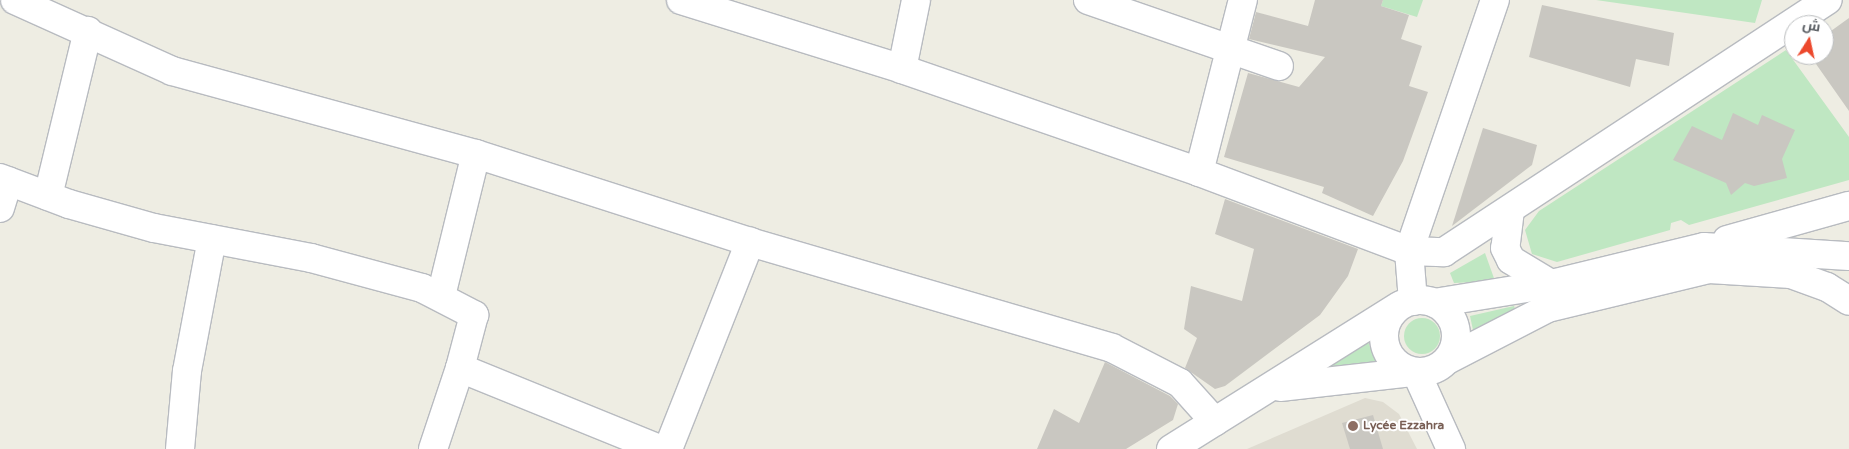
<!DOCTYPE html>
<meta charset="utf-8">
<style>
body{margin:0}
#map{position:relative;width:1849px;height:449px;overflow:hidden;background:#eeede3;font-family:"Varela Round",Cairo,sans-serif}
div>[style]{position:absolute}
.education>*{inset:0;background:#dfdcd1}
.green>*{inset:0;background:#bfe7c2}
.round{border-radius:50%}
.building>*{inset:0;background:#c9c7c1}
.roads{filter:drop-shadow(1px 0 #b8bbc0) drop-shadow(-1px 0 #b8bbc0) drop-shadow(0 1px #b8bbc0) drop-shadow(0 -1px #b8bbc0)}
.minor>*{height:28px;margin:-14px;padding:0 14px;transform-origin:14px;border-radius:14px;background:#fff}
.minor>.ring{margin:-14px;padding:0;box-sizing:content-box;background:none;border:28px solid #fff;border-radius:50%}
.dots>*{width:14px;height:14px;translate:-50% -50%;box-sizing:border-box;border:2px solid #fff;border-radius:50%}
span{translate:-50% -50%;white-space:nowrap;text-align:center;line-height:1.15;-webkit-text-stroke:4px #fff;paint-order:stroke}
.education-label{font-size:12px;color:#785e54;font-weight:700}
.left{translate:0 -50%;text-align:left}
.north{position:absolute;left:1784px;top:15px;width:50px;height:50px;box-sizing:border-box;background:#fff;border:1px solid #bdbfc1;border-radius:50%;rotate:10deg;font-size:14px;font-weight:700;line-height:20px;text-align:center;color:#5b5f64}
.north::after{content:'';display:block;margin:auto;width:18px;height:22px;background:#ec482c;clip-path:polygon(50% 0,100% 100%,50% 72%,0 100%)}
</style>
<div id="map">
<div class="education">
<i style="clip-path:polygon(1365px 398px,1383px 402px,1399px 414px,1417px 449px,1247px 449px)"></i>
</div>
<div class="green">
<i style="clip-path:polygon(1383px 0,1423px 0,1417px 17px,1381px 6px)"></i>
<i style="clip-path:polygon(1596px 0,1762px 0,1755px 23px)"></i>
<i style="clip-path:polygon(1786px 50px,1849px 137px,1849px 180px,1689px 225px,1681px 220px,1671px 223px,1670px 230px,1557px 262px,1532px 254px,1525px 230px,1539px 211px)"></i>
<i style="clip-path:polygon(1485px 253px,1495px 281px,1454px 283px,1450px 273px)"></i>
<i style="clip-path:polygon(1514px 306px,1516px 311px,1473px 330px,1470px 316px)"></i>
<i class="round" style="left:1404px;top:318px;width:36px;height:36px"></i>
<i style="clip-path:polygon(1367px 339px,1376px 362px,1322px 372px,1321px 367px)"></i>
</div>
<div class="building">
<i style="clip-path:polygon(1315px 0,1383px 0,1381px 6px,1409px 15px,1401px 39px,1422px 46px,1409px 86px,1428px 92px,1403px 161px,1373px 216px,1322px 193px,1324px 187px,1224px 157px,1248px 73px,1299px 87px,1325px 57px,1249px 39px,1256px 12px,1308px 26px)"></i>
<i style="clip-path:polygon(1542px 5px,1674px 33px,1669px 66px,1636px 59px,1630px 87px,1529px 57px)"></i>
<i style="clip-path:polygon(1849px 18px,1849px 111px,1816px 64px,1824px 55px,1824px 36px)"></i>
<i style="clip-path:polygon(1733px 113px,1758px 125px,1762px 115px,1795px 130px,1782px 159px,1787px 178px,1754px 186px,1745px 183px,1731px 195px,1726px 183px,1673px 160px,1692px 126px,1722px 140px)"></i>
<i style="clip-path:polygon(1483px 128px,1537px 145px,1532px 165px,1452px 226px)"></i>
<i style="clip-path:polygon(1225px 199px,1358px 249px,1348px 276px,1320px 315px,1225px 386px,1215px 389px,1185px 368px,1197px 338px,1184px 329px,1191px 286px,1242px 301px,1254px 249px,1215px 234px)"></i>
<i style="clip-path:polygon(1105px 362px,1170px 396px,1178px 404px,1173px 420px,1126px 449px,1037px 449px,1054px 409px,1079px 423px)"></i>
<i style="clip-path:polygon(1373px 415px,1383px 449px,1350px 449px,1342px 423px)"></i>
</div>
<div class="roads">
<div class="minor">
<i style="left:15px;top:0;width:172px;rotate:24.3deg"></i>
<i style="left:172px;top:71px;width:315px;rotate:15.3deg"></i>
<i style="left:476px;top:154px;width:288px;rotate:17.8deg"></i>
<i style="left:750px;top:242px;width:377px;rotate:16.3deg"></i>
<i style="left:1112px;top:348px;width:76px;rotate:27.2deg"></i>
<i style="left:1180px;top:383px;width:52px;rotate:48.1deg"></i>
<i style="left:681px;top:0;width:232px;rotate:17.3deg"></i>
<i style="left:902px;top:69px;width:314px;rotate:19.1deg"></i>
<i style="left:1199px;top:172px;width:224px;rotate:20.6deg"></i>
<i style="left:1409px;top:251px;width:35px;rotate:2deg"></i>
<i style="left:1444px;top:252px;width:459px;rotate:-33.3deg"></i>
<i style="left:1088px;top:0;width:202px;rotate:19.1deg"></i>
<i style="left:902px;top:69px;width:70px;rotate:-78.5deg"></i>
<i style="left:1199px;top:172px;width:178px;rotate:-75.7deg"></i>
<i style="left:0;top:178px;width:74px;rotate:20.6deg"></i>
<i style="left:69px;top:204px;width:88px;rotate:15.8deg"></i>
<i style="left:154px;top:228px;width:160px;rotate:10.8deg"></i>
<i style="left:311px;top:258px;width:115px;rotate:15.1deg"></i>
<i style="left:422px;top:288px;width:59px;rotate:27.4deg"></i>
<i style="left:474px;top:315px;width:55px;rotate:104.8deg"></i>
<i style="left:460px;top:368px;width:215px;rotate:22.1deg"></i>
<i style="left:48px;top:196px;width:170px;rotate:-76.4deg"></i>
<i style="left:0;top:208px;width:28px;rotate:-73deg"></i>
<i style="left:1510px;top:210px;width:38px;rotate:97deg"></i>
<i style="left:1505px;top:248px;width:13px;rotate:63deg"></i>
<i style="left:1511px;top:260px;width:47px;rotate:31deg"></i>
<i style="left:1727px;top:240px;width:127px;rotate:-15.6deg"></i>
<i style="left:441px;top:296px;width:146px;rotate:-76.2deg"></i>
<i class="ring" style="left:1384px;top:300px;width:44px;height:44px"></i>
<i style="left:1413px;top:301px;width:50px;rotate:-94.6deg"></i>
<i style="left:1409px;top:251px;width:265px;rotate:-71.1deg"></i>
<i style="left:1434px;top:303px;width:119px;rotate:-9.2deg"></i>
<i style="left:1551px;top:284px;width:157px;rotate:-13.6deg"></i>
<i style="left:1704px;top:247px;width:145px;rotate:3.6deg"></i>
<i style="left:1449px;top:359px;width:111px;rotate:-27.3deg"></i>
<i style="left:1548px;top:308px;width:166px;rotate:-13.6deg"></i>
<i style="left:1709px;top:269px;width:82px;rotate:3.5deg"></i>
<i style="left:1791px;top:274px;width:38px;rotate:20deg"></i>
<i style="left:1827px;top:287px;width:26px;rotate:32deg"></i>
<i style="left:1416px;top:372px;width:85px;rotate:65.6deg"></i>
<i style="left:1280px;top:387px;width:135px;rotate:-6.4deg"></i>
<i style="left:180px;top:449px;width:78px;rotate:-84.9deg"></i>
<i style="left:187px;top:371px;width:134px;rotate:-79.3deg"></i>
<i style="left:433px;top:449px;width:85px;rotate:-71.6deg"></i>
<i style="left:668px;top:449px;width:223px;rotate:-68.4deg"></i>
<i style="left:1171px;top:449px;width:269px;rotate:-32.1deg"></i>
</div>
</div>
<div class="dots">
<i style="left:1353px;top:426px;background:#8d6e63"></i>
</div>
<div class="education-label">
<span class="left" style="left:1363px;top:426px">Lycée Ezzahra</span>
</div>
<div class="north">ش</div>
</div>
